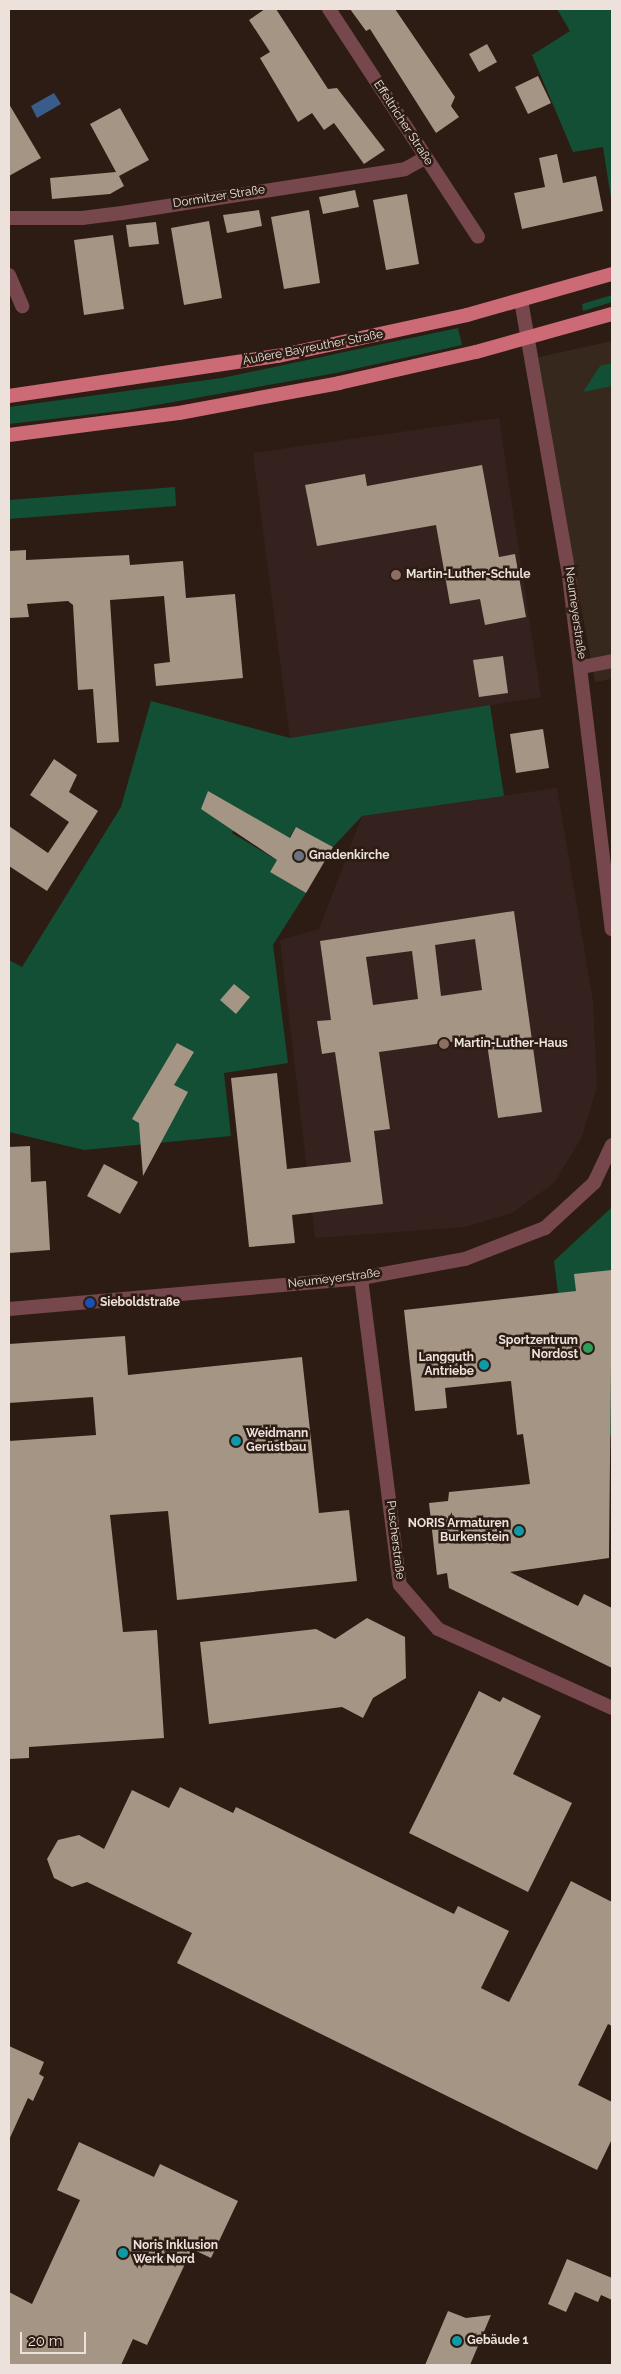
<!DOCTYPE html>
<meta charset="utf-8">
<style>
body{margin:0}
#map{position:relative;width:621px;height:2374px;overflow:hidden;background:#2c1c13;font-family:Raleway,sans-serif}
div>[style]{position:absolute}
.commercial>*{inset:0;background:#36281c}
.education>*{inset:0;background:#35221f}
.green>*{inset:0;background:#134f35}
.water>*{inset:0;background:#385d8b}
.building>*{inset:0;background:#a49584}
.minor>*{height:14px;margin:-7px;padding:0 7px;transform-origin:7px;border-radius:7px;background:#76474c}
.primary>*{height:14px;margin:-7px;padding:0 7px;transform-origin:7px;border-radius:7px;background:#cc6a76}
.dots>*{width:14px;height:14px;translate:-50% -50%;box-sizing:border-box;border:2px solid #2c1c13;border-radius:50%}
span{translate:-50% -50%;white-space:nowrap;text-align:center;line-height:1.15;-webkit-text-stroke:5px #2c1c13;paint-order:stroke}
.street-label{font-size:12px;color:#ece1db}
.poi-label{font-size:12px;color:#ece1db;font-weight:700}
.left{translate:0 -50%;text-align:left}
.right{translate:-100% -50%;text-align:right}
.frame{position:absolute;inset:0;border:10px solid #ece1db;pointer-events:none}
.scale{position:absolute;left:20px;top:2332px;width:66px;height:22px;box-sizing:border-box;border:2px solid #ece1db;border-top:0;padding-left:6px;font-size:15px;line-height:18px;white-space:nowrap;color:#ece1db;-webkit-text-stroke:4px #2c1c13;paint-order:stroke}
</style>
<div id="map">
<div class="commercial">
<i style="clip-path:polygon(612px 341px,612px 679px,595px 682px,535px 358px)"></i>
</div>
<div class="education">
<i style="clip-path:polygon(499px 418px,541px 697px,290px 738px,253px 453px)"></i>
<i style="clip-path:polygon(557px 788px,593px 1002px,597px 1086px,582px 1137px,554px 1183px,512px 1213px,465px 1227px,315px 1238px,280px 940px,319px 929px,362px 816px)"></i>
</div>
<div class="green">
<i style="clip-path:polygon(557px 9px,612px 9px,612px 205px,603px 147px,573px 152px,532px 55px,570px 31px)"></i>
<i style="clip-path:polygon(612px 295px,612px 302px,583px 311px,582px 304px)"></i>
<i style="clip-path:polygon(458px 328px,462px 345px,336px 373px,128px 410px,9px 424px,9px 407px,222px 378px)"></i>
<i style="clip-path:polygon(612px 363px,612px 386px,583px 392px,600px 366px)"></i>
<i style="clip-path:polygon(175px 487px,176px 506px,9px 519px,9px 500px)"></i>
<i style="clip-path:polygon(151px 701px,290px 738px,490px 705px,504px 796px,362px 816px,333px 847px,296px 827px,289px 838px,244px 812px,232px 833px,277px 860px,270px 872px,306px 893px,273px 945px,288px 1063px,224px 1073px,231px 1136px,84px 1150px,9px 1132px,9px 960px,22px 967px,121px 807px)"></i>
<i style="clip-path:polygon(612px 1207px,612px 1436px,576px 1440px,554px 1261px)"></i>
</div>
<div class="water">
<i style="clip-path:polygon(54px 93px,61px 104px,37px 118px,31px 106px)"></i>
</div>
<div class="building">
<i style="clip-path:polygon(265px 9px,276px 9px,328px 89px,337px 88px,385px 150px,364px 164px,334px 123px,324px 130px,312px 113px,298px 122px,260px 58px,270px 52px,249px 20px)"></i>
<i style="clip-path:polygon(350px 9px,395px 9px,455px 97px,451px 106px,459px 117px,436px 133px,370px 29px,366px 31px)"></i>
<i style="clip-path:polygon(487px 44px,497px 62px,479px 72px,469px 54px)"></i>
<i style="clip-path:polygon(538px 76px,551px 103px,528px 114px,515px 87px)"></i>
<i style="clip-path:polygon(9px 104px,41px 158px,9px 176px)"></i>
<i style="clip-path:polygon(120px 108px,149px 160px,119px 176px,124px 186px,110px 194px,52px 199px,50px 178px,116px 172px,90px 124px)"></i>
<i style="clip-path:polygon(557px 154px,563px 183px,596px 176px,603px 211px,522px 229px,514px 193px,545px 187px,539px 158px)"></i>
<i style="clip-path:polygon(355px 190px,359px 207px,323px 214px,319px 197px)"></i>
<i style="clip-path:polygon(407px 194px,419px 264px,386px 270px,373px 200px)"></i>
<i style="clip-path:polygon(259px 210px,262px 226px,227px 233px,223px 215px)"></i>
<i style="clip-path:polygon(309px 210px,320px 283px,284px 289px,271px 217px)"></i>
<i style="clip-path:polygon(209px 221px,222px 298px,184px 305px,171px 228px)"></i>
<i style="clip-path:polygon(156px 222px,159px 244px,129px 247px,126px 225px)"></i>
<i style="clip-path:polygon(113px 235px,124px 309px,84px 315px,74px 240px)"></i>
<i style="clip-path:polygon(482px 465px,499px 557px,515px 554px,526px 617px,485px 625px,480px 599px,450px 604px,436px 525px,317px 546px,305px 485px,365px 474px,367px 486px)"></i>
<i style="clip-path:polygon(26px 550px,26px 560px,129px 555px,130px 565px,183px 561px,186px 598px,235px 594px,243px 678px,156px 686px,154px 664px,170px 662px,164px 596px,110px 600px,119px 742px,97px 743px,93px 689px,78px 690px,73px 605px,68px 601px,27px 604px,29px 617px,9px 618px,9px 551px)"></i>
<i style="clip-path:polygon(503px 656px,508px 693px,479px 697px,473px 660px)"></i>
<i style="clip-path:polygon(543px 729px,549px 768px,516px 773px,510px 734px)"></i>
<i style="clip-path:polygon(54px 759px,77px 775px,69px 792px,98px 811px,47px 891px,9px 866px,9px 826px,48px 853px,69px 822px,30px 795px)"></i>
<i style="clip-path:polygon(208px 791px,290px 838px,296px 827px,333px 847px,306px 893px,270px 872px,277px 860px,201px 809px)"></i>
<i style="clip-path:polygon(evenodd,514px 911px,542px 1112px,498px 1118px,486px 1037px,379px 1052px,390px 1129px,374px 1131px,383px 1204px,292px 1215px,295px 1243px,249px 1247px,231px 1078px,277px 1073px,287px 1169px,351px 1162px,335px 1052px,322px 1054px,317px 1021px,331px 1020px,320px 941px,514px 911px,475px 939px,482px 990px,441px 996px,435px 945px,475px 939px,514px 911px,412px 951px,418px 999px,373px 1005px,366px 957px,412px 951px)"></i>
<i style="clip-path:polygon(234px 984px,250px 997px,236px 1014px,220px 1000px)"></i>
<i style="clip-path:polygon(177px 1043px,194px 1052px,174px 1085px,188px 1092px,143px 1176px,139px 1123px,132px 1119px)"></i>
<i style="clip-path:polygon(30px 1146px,31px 1182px,46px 1181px,50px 1250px,9px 1253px,9px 1147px)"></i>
<i style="clip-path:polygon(104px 1164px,138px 1182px,120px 1214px,87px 1196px)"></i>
<i style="clip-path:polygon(612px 1270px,609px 1558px,510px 1572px,578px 1606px,584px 1594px,612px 1608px,612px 1668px,449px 1588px,447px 1573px,437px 1575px,429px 1503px,448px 1501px,449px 1492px,530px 1484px,523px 1434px,517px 1435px,511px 1381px,445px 1388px,447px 1408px,415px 1411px,404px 1310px,576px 1291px,574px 1274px)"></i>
<i style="clip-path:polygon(125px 1336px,128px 1375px,302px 1357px,319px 1513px,349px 1510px,357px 1581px,177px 1600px,168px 1511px,110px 1515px,123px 1632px,157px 1630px,164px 1738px,29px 1747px,29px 1758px,9px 1759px,9px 1441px,96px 1435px,93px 1397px,9px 1403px,9px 1344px)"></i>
<i style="clip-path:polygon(367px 1618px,405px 1637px,406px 1678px,373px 1698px,363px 1718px,342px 1707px,209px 1724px,200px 1642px,316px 1629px,335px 1639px)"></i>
<i style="clip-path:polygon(479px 1691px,500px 1702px,503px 1697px,541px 1716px,513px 1774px,572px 1803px,528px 1892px,409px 1833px)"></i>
<i style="clip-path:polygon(180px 1787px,233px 1813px,236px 1807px,454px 1914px,458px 1906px,509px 1931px,481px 1988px,509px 2002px,571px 1881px,612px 1902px,612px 2026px,608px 2024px,578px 2085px,612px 2102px,612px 2139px,597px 2170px,177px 1963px,192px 1933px,87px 1882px,72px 1887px,54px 1878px,47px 1859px,58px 1840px,79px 1835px,104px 1849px,132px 1790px,169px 1808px)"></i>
<i style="clip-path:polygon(9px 2046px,44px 2062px,39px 2074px,44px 2077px,33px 2101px,28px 2098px,9px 2140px)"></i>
<i style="clip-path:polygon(79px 2142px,154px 2177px,160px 2164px,238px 2201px,211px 2258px,192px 2249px,147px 2345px,133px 2339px,121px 2365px,9px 2365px,9px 2292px,32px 2304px,80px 2200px,57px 2190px)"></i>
<i style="clip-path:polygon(567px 2259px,612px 2278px,612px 2300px,601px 2295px,598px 2302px,575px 2292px,566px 2312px,548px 2304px)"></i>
<i style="clip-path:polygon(448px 2311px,466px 2318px,491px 2315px,470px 2365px,425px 2365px)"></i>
</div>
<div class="minor">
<i style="left:329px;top:9px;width:272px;rotate:56.8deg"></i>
<i style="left:9px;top:218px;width:73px"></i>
<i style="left:82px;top:218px;width:40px;rotate:-7.1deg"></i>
<i style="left:122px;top:213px;width:286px;rotate:-8.8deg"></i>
<i style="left:405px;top:169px;width:23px;rotate:-29deg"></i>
<i style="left:9px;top:275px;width:34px;rotate:67deg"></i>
<i style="left:521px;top:300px;width:272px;rotate:80.1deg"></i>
<i style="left:568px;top:568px;width:364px;rotate:83.1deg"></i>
<i style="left:582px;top:667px;width:31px;rotate:-11deg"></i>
<i style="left:361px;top:1278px;width:309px;rotate:82.8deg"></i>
<i style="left:400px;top:1585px;width:58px;rotate:49.2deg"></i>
<i style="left:438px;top:1629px;width:191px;rotate:24.4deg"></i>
<i style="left:9px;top:1309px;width:353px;rotate:-5deg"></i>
<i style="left:361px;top:1278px;width:106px;rotate:-10.4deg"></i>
<i style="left:465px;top:1259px;width:86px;rotate:-21.2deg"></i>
<i style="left:545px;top:1228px;width:67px;rotate:-42.6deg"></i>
<i style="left:594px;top:1183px;width:42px;rotate:-64.7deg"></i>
</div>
<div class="primary">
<i style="left:9px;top:396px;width:272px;rotate:-8.5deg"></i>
<i style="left:278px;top:356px;width:193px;rotate:-12.2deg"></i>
<i style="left:467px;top:315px;width:151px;rotate:-15.8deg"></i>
<i style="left:9px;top:435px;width:171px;rotate:-7.4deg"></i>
<i style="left:179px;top:413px;width:163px;rotate:-10.6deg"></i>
<i style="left:339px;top:383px;width:140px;rotate:-12.8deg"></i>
<i style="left:476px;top:352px;width:141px;rotate:-15.6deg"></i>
</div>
<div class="dots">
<i style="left:396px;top:575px;background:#8d6e63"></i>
<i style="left:299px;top:856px;background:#6b7280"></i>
<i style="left:444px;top:1044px;background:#8d6e63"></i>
<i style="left:90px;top:1303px;background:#1a4fb4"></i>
<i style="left:588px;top:1348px;background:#2e9e5b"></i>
<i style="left:484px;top:1365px;background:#0f9aa8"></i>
<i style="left:236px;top:1441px;background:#0f9aa8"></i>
<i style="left:519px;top:1531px;background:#0f9aa8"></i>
<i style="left:123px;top:2253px;background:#0f9aa8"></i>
<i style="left:457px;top:2341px;background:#0f9aa8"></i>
</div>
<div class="street-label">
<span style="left:403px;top:123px;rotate:57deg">Effeltricher Straße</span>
<span style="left:219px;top:197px;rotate:-9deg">Dormitzer Straße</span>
<span style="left:313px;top:348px;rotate:-11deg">Äußere Bayreuther Straße</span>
<span style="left:575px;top:613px;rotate:82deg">Neumeyerstraße</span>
<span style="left:334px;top:1279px;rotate:-7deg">Neumeyerstraße</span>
<span style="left:395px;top:1540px;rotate:83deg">Puscherstraße</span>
</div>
<div class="poi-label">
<span class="left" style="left:406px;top:575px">Martin-Luther-Schule</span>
<span class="left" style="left:309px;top:856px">Gnadenkirche</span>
<span class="left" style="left:454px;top:1044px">Martin-Luther-Haus</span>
<span class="left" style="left:100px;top:1303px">Sieboldstraße</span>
<span class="right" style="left:578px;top:1348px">Sportzentrum<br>Nordost</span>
<span class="right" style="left:474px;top:1365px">Langguth<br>Antriebe</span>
<span class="left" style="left:246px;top:1441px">Weidmann<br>Gerüstbau</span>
<span class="right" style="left:509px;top:1531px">NORIS Armaturen<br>Burkenstein</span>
<span class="left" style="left:133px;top:2253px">Noris Inklusion<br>Werk Nord</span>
<span class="left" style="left:467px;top:2341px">Gebäude 1</span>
</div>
<div class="frame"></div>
<div class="scale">20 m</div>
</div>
